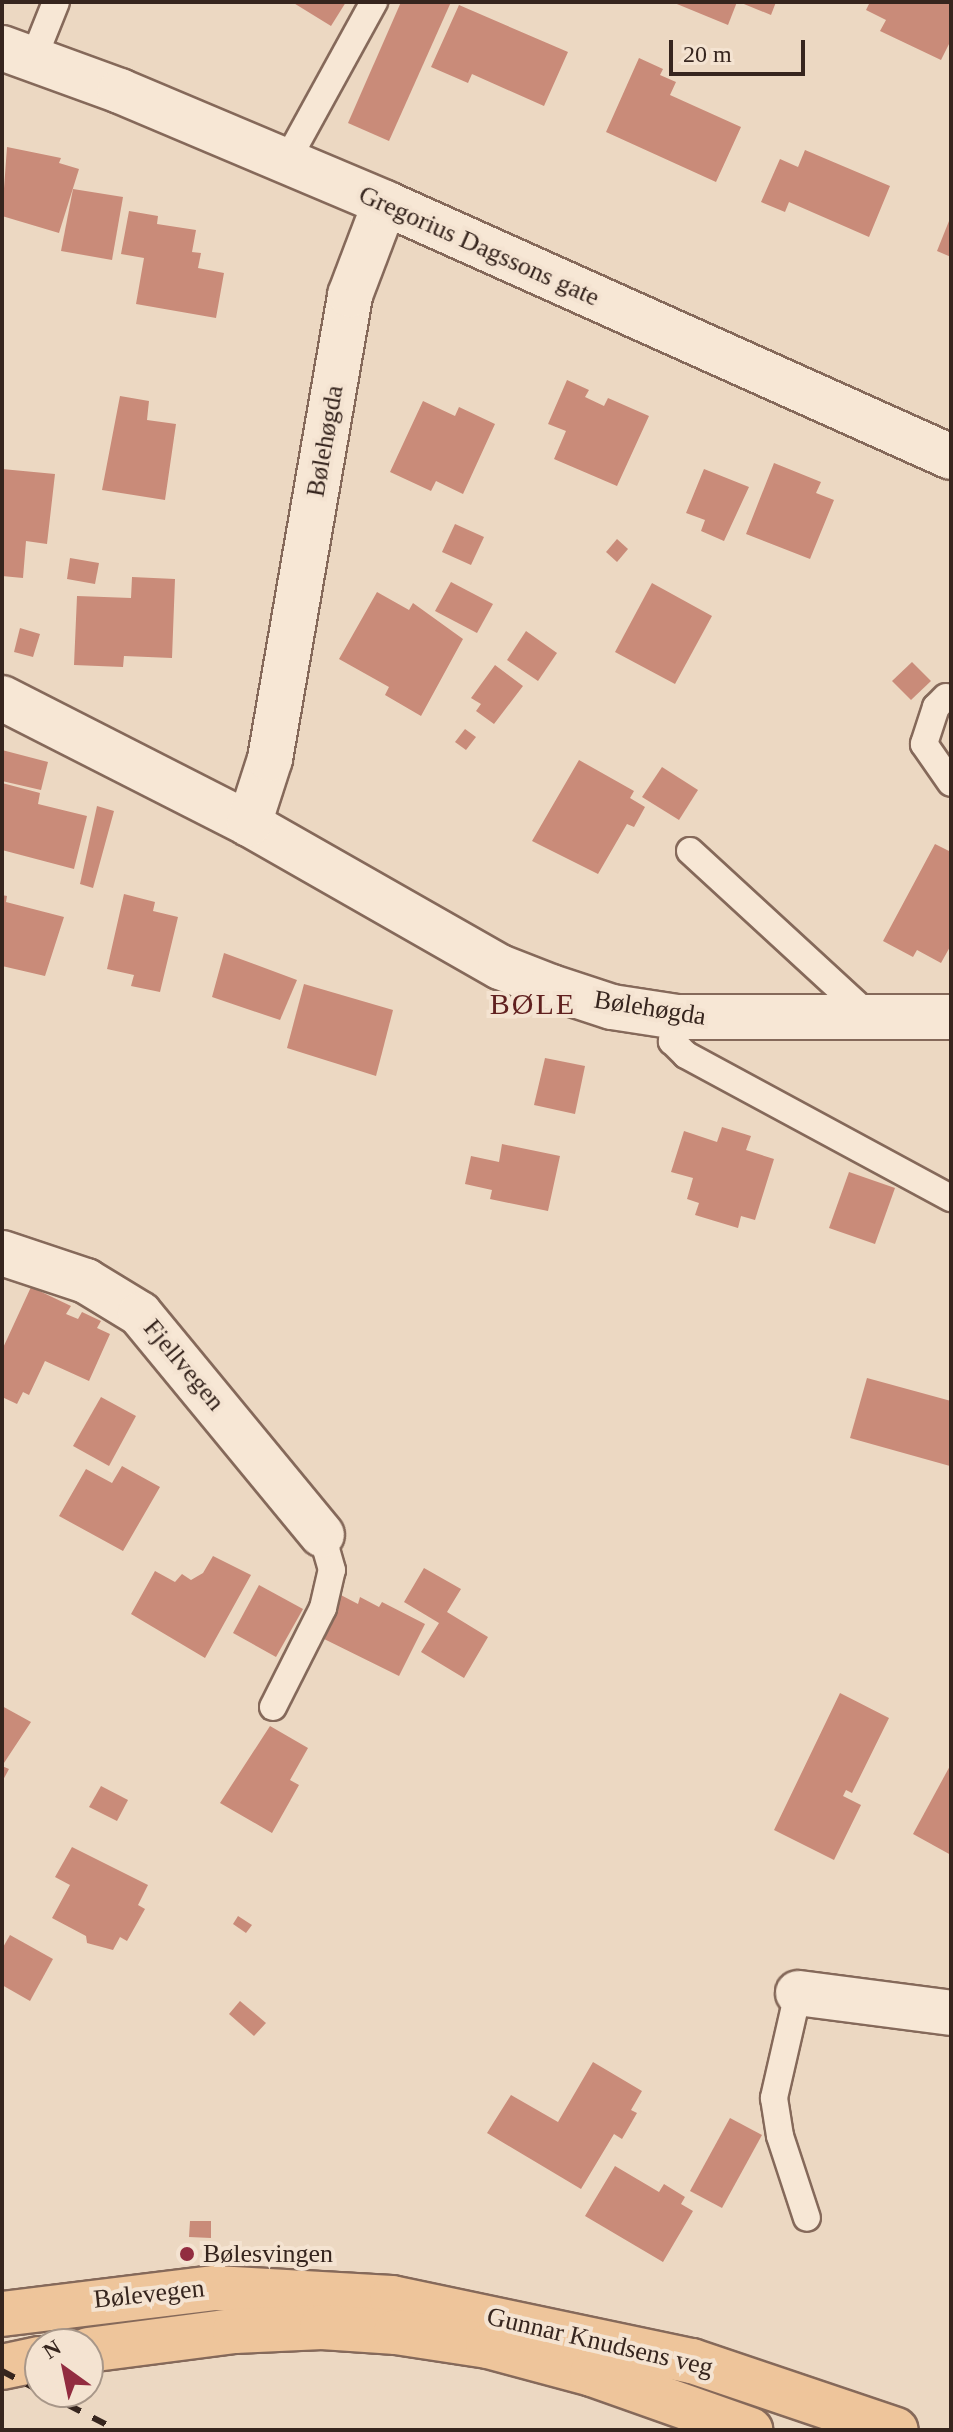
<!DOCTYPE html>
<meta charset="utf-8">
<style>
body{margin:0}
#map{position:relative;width:953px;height:2432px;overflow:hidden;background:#ecd8c2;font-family:Georgia,serif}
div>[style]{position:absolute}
.building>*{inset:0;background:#c98b79}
.roads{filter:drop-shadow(2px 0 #85695a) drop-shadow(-2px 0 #85695a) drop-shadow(0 2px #85695a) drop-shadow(0 -2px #85695a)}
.lane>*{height:26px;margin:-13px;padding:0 13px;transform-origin:13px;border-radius:13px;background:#f7e7d5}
.street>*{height:44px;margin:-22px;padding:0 22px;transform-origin:22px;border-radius:22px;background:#f7e7d5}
.secondary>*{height:44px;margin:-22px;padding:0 22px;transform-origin:22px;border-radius:22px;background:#f7e7d5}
.primary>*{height:44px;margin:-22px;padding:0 22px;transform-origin:22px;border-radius:22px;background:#eec59b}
.rail>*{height:6px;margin-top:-3px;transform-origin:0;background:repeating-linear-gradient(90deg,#36251e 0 14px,transparent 0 28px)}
.dots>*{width:22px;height:22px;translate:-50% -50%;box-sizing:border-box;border:4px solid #f4e3d1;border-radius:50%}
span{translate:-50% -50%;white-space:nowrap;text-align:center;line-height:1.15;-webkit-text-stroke:8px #f4e3d1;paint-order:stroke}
.street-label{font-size:26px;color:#36251e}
.poi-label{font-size:26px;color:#36251e}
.left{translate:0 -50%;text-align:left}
.quarter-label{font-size:30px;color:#60201f;letter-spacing:2px}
.frame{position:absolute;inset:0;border:4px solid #36251e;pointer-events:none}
.north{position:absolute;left:24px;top:2328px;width:80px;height:80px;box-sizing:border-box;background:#f4e3d1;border:2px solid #a89789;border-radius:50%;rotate:327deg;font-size:22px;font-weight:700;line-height:32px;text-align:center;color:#36251e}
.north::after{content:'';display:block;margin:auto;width:28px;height:36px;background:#922c40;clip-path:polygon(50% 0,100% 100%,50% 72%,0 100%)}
.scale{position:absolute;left:669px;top:40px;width:136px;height:36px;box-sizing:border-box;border:4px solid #36251e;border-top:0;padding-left:10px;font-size:24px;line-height:28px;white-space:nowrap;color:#36251e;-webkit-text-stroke:6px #f4e3d1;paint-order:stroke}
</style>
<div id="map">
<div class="building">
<i style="clip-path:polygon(292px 2px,346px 2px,331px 26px)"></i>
<i style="clip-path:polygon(401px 2px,451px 2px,389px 141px,348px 123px)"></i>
<i style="clip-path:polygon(672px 2px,737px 2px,728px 25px)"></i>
<i style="clip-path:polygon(739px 2px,776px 2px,771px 15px)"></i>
<i style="clip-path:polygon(870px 2px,951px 2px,951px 40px,941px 60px,880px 31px,886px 20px,866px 10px)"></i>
<i style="clip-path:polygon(459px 5px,568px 52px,544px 106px,472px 74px,468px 83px,431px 67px)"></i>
<i style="clip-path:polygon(639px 58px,663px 69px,660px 75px,676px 82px,670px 95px,741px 127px,716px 182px,606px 132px)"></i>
<i style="clip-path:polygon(7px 147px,61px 158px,59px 163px,79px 169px,59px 233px,2px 216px)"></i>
<i style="clip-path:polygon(805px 150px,890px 186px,869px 237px,789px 202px,785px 212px,761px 202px,780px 159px,798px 167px)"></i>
<i style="clip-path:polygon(73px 189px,123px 197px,112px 260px,61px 251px)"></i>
<i style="clip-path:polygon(129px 211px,158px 216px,157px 224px,196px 230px,192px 252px,201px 253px,198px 268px,224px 273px,216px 318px,136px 304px,144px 258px,121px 254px)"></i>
<i style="clip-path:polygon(951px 216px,951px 257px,937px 251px)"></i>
<i style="clip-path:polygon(567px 380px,589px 390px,585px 397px,604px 406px,608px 398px,649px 416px,617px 486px,554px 459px,566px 431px,548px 424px)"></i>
<i style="clip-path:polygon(120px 396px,149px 401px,147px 420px,176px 424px,165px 500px,102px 490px)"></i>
<i style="clip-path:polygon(423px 401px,455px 416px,459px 407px,495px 424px,463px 494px,436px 481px,431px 491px,390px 472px)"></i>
<i style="clip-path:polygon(774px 463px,821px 482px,816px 493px,834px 500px,810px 559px,746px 534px)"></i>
<i style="clip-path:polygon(2px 469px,55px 474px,47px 544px,26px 541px,23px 578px,2px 576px)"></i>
<i style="clip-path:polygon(704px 469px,749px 487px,724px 541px,701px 531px,705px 520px,686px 513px)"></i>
<i style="clip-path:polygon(455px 524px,484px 537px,471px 565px,442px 552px)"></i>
<i style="clip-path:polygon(617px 539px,628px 549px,617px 562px,606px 552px)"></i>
<i style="clip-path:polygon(70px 558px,99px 563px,95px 584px,67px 579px)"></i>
<i style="clip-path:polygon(132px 577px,175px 579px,172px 658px,124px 656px,123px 667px,74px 665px,77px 596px,131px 598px)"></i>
<i style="clip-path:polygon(451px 582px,493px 604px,477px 633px,435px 611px)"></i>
<i style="clip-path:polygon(652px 583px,712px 616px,675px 684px,615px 652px)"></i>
<i style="clip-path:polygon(377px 592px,409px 610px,413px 603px,463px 639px,421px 716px,385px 695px,389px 687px,339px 659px)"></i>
<i style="clip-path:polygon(20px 628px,40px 634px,33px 657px,14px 652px)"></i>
<i style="clip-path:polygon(526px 631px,557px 653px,538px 681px,507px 660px)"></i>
<i style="clip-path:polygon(912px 662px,931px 681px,911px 700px,892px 681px)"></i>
<i style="clip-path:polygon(495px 665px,523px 686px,494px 724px,476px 711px,481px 704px,471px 698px)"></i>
<i style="clip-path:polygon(465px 729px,476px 737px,466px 750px,455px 742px)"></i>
<i style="clip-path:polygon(2px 750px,48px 762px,41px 790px,2px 781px)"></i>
<i style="clip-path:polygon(579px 760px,634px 791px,630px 798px,645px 807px,634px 827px,627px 824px,598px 874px,532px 841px)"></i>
<i style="clip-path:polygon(662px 767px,698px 790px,679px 820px,642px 797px)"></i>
<i style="clip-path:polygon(2px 783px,40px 793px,38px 804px,87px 816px,74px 869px,2px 850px)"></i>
<i style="clip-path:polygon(97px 806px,114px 811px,93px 888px,80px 884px)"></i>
<i style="clip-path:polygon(935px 844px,951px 852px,951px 945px,941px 963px,917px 950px,913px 957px,883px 941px)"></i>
<i style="clip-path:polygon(124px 894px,155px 902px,153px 911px,178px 917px,160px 992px,131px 986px,134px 975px,107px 969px)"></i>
<i style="clip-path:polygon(2px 895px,7px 896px,6px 902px,64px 917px,45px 976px,2px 966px)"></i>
<i style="clip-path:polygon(224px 953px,297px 980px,280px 1020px,212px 997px)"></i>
<i style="clip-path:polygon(304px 984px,393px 1010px,376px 1076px,287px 1048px)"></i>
<i style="clip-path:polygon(545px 1058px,585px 1066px,575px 1114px,534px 1105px)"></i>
<i style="clip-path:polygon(722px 1127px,751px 1136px,746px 1150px,774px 1159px,755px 1220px,741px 1216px,738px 1228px,695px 1215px,699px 1203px,687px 1199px,693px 1178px,671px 1172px,684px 1131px,717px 1142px)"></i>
<i style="clip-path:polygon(502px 1144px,560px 1156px,548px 1211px,490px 1199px,492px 1190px,465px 1184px,471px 1156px,499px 1162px)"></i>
<i style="clip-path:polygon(849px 1172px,895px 1188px,875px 1244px,829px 1228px)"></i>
<i style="clip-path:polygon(31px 1287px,71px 1306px,66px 1314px,78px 1319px,82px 1312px,101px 1321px,97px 1328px,110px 1334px,89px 1381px,45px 1361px,29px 1395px,23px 1392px,17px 1404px,2px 1397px,2px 1350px)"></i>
<i style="clip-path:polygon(867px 1378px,951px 1401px,950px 1466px,850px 1438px)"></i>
<i style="clip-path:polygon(101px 1397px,136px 1416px,109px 1466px,73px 1446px)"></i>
<i style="clip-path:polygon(122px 1466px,160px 1487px,123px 1551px,59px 1516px,86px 1469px,112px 1483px)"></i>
<i style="clip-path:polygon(213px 1556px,251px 1575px,205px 1658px,131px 1614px,155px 1571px,175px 1582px,182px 1574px,191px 1580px,203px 1573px)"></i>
<i style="clip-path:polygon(424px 1568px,461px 1589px,447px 1612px,488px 1637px,464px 1678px,421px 1652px,439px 1623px,404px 1602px)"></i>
<i style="clip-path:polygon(259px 1585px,303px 1609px,276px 1657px,233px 1633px)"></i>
<i style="clip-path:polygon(337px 1593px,358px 1604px,360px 1597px,379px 1607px,382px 1602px,425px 1624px,399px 1676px,316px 1635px)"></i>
<i style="clip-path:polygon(840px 1693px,889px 1718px,852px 1793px,846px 1790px,843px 1796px,861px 1805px,834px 1860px,774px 1830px)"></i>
<i style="clip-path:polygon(2px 1706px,31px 1722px,2px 1766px,9px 1769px,2px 1782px)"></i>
<i style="clip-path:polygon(270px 1726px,308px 1748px,290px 1780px,299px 1785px,272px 1833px,220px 1803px)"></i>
<i style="clip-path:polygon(951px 1764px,951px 1855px,913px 1834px)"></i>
<i style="clip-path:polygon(101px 1786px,128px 1800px,117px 1821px,89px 1807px)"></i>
<i style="clip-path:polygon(72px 1847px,148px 1885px,138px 1905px,145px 1909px,127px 1941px,120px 1937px,113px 1950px,87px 1943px,86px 1936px,52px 1918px,70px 1885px,55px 1877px)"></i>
<i style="clip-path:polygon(238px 1916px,252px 1925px,246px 1933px,233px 1924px)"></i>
<i style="clip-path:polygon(10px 1935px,53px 1959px,30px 2001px,2px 1985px,2px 1949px)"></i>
<i style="clip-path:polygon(240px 2001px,266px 2023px,254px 2036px,229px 2014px)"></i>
<i style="clip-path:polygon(593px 2062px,642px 2091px,631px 2110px,637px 2113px,622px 2139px,614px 2134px,581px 2189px,487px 2133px,511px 2095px,558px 2122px)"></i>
<i style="clip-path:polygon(730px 2118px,762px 2135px,722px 2208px,690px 2191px)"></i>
<i style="clip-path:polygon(615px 2166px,659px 2192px,664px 2184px,685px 2197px,681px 2204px,693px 2211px,663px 2262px,585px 2216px)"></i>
<i style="clip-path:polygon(190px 2221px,211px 2221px,211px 2238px,189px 2237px)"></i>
</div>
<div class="roads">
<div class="lane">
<i style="left:34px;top:57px;width:59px;rotate:-68.2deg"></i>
<i style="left:286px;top:162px;width:183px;rotate:-61.2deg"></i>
<i style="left:946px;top:697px;width:14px;rotate:135deg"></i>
<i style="left:936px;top:707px;width:39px;rotate:108deg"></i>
<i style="left:924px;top:744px;width:47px;rotate:55.3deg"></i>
<i style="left:690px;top:851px;width:250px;rotate:42.6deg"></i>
<i style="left:677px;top:1017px;width:25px;rotate:102deg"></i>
<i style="left:672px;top:1041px;width:20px;rotate:45deg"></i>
<i style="left:686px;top:1055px;width:301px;rotate:28.4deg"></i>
<i style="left:273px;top:1707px;width:111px;rotate:-63.2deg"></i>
<i style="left:323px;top:1608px;width:39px;rotate:-77deg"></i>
<i style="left:332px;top:1570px;width:36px;rotate:-106deg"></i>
<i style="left:798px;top:1993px;width:108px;rotate:102.9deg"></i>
<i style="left:774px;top:2098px;width:38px;rotate:81deg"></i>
<i style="left:780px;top:2136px;width:86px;rotate:71.8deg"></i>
</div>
<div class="street">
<i style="left:2px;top:698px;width:277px;rotate:27deg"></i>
<i style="left:249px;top:824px;width:289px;rotate:29.7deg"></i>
<i style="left:500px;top:967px;width:55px;rotate:21.4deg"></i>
<i style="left:551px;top:987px;width:64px;rotate:18.2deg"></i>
<i style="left:612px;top:1007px;width:66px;rotate:8.7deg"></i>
<i style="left:677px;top:1017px;width:274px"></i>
<i style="left:249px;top:824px;width:68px;rotate:-72.1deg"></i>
<i style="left:270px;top:759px;width:471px;rotate:-80.2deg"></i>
<i style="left:350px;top:295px;width:98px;rotate:-69.2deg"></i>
<i style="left:2px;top:1253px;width:89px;rotate:18.4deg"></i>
<i style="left:86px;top:1281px;width:63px;rotate:31.4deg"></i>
<i style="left:140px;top:1314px;width:286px;rotate:50.5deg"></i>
<i style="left:798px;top:1993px;width:154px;rotate:7.4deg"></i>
</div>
<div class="secondary">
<i style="left:2px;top:48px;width:126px;rotate:20deg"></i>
<i style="left:120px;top:91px;width:288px;rotate:22.9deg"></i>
<i style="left:385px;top:203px;width:620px;rotate:24.17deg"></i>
</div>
<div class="primary">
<i style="left:2px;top:2314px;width:215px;rotate:-7deg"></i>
<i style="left:215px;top:2288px;width:177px;rotate:3.2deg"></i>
<i style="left:392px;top:2298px;width:307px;rotate:11.9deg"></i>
<i style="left:692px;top:2361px;width:215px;rotate:18.7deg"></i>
<i style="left:88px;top:2350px;width:148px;rotate:-7.4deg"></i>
<i style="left:235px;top:2331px;width:87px;rotate:-2.6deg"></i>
<i style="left:322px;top:2327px;width:74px;rotate:3.9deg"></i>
<i style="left:396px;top:2332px;width:93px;rotate:8.7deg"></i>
<i style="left:488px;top:2346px;width:108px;rotate:15.1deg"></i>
<i style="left:592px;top:2374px;width:168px;rotate:19.5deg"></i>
<i style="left:2px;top:2367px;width:39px;rotate:-12deg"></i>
</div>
</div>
<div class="rail">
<i style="left:2px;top:2371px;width:43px;rotate:27.8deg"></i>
<i style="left:43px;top:2392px;width:83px;rotate:27.2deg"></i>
</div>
<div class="dots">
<i style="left:187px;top:2254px;background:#922c40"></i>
</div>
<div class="street-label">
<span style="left:479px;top:246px;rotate:24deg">Gregorius Dagssons gate</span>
<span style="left:325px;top:441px;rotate:-80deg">Bølehøgda</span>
<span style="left:650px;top:1008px;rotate:9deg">Bølehøgda</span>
<span style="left:184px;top:1365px;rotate:50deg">Fjellvegen</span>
<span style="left:149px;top:2294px;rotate:-6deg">Bølevegen</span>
<span style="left:600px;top:2342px;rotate:13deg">Gunnar Knudsens veg</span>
</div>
<div class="poi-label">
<span class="left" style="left:203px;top:2254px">Bølesvingen</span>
</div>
<div class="quarter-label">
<span style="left:533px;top:1004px">BØLE</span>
</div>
<div class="frame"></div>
<div class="north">N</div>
<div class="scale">20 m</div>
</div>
